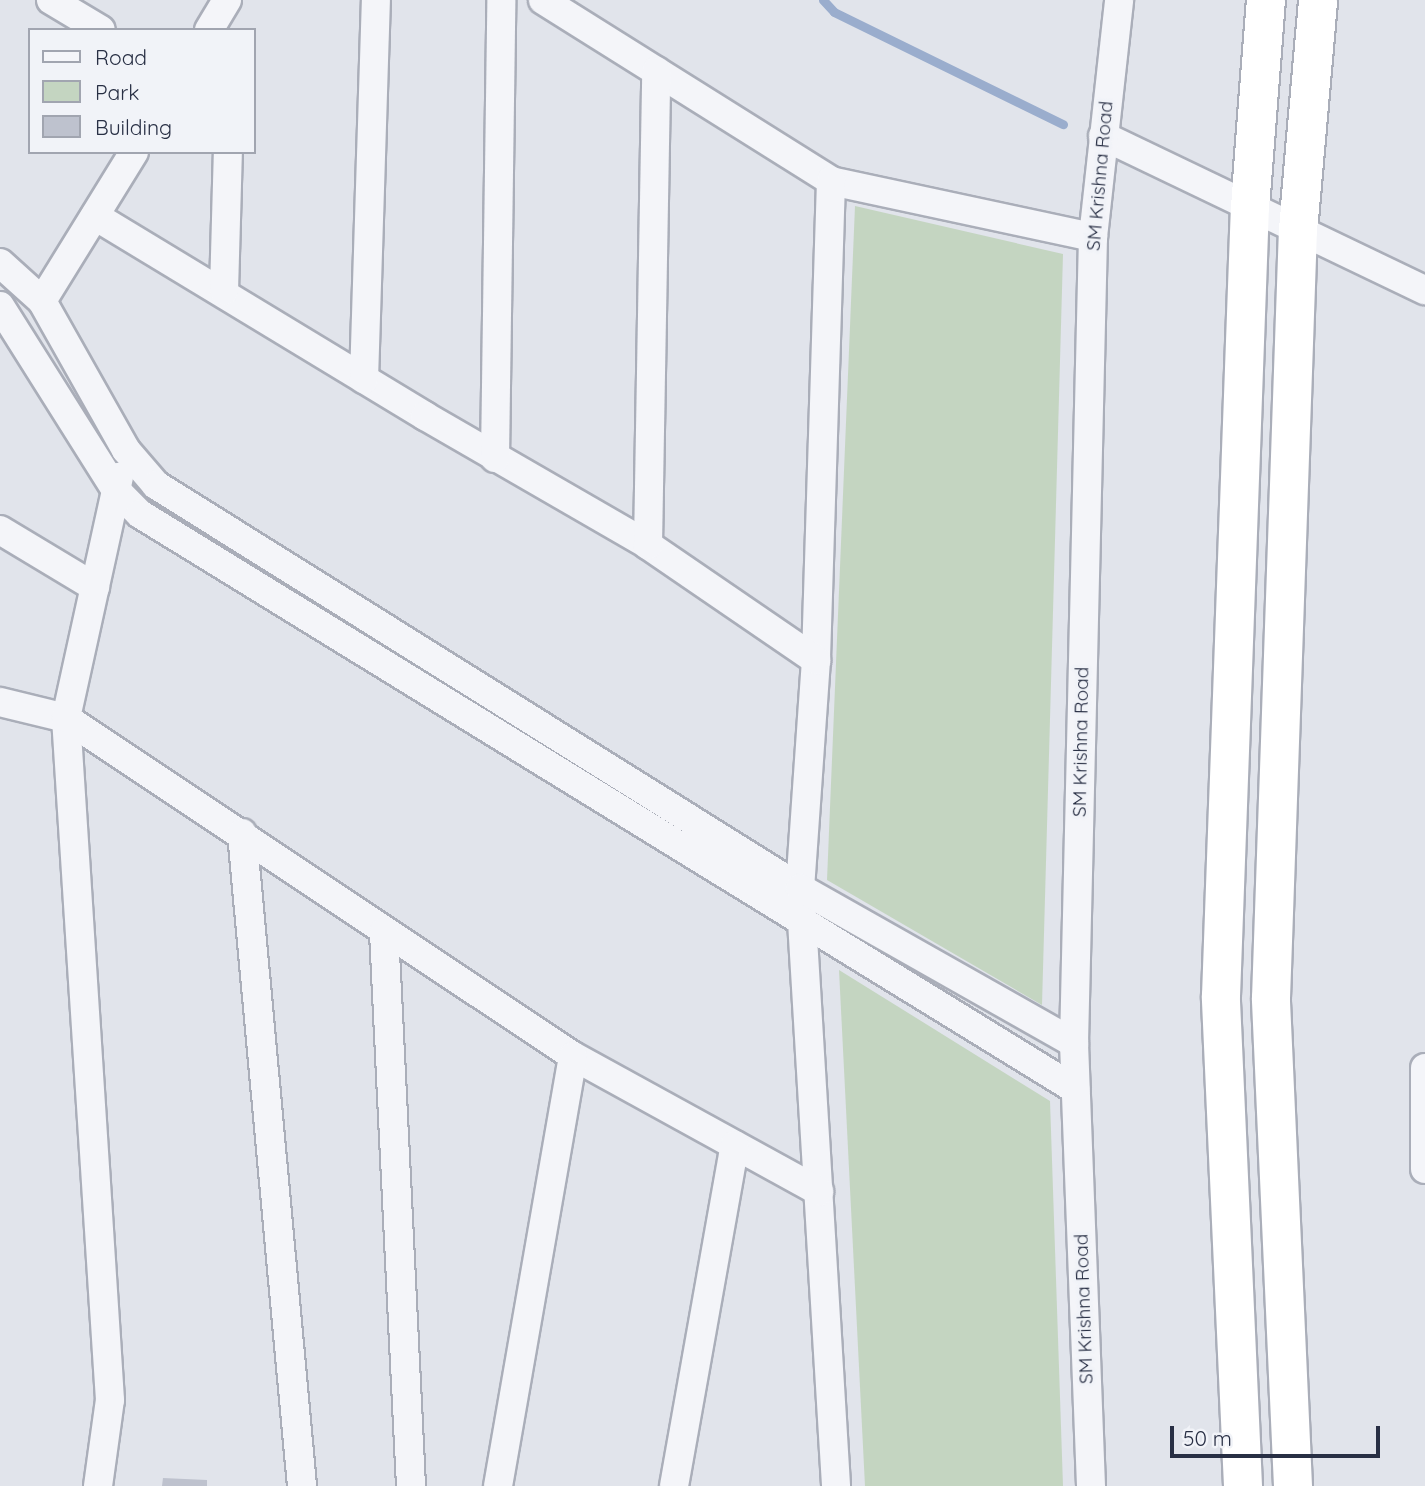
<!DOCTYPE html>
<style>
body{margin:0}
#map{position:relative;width:1425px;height:1486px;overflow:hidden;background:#e1e4eb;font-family:Quicksand,sans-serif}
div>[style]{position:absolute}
.green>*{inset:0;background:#c4d5c1}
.stream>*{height:9px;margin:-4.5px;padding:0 4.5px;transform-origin:4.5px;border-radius:4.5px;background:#9aadcd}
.building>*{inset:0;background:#bec2ce}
.roads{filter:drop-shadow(2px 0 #aaaeb9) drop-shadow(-2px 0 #aaaeb9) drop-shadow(0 2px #aaaeb9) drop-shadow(0 -2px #aaaeb9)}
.minor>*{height:28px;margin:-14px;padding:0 14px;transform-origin:14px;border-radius:14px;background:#f4f5f9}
.highway>*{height:38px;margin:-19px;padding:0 19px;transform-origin:19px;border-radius:19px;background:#fff}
span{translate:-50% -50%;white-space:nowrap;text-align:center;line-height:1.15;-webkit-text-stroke:7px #f1f3f8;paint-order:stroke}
.street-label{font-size:19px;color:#282f44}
.legend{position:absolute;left:28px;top:28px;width:228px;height:126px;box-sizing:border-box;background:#f1f3f8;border:2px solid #a1a5b0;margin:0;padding:9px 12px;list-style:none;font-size:21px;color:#282f44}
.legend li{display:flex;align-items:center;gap:14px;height:35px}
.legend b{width:35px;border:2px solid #a1a5b0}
.scale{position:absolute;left:1170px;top:1426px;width:210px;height:32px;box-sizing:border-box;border:4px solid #282f44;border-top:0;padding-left:9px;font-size:21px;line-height:24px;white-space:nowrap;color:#282f44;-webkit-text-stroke:5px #f1f3f8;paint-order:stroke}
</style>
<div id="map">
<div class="green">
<i style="clip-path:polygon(855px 206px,1063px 254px,1042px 1005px,827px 880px)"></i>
<i style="clip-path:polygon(839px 970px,1050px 1101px,1063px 1486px,865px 1486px)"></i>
</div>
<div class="stream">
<i style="left:823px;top:0;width:16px;rotate:47deg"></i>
<i style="left:834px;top:12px;width:255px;rotate:26.1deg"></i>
</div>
<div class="building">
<i style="clip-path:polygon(163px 1478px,207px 1480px,207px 1486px,162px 1486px)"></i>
</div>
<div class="roads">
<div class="minor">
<i style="left:51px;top:0;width:58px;rotate:31deg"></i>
<i style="left:543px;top:0;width:340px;rotate:32.1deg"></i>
<i style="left:831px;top:181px;width:268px;rotate:12.1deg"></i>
<i style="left:209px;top:30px;width:35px;rotate:-59deg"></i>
<i style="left:1103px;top:136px;width:357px;rotate:25.6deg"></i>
<i style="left:831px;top:181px;width:479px;rotate:91.8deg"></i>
<i style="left:816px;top:660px;width:229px;rotate:94deg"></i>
<i style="left:800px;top:888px;width:599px;rotate:86.55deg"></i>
<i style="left:95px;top:216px;width:386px;rotate:31.2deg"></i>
<i style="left:425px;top:416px;width:258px;rotate:30deg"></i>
<i style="left:648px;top:545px;width:204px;rotate:34.4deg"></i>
<i style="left:0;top:263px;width:57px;rotate:42.1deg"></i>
<i style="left:42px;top:301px;width:171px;rotate:60.6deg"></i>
<i style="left:126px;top:450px;width:46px;rotate:49.4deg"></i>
<i style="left:156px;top:485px;width:760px;rotate:32.04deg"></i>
<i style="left:800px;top:888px;width:315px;rotate:29.5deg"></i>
<i style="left:224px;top:291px;width:139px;rotate:-88.4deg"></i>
<i style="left:42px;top:301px;width:175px;rotate:-58.3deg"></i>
<i style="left:0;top:306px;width:218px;rotate:57.8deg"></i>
<i style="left:116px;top:490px;width:34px;rotate:45deg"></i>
<i style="left:140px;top:514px;width:1098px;rotate:31.59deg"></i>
<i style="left:364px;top:379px;width:379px;rotate:-88.2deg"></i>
<i style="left:495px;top:458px;width:458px;rotate:-89.2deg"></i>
<i style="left:0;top:530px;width:111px;rotate:31deg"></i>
<i style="left:648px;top:545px;width:474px;rotate:-89deg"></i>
<i style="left:0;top:702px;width:68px;rotate:13.6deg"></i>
<i style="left:66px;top:718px;width:609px;rotate:33.69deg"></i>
<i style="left:573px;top:1056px;width:281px;rotate:28.8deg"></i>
<i style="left:242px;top:833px;width:656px;rotate:84.75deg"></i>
<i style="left:384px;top:932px;width:555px;rotate:87.21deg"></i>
<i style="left:1425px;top:1068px;width:101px;rotate:90deg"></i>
<i style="left:98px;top:1486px;width:87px;rotate:-82.1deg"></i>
<i style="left:110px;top:1400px;width:683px;rotate:-93.69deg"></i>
<i style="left:66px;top:718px;width:247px;rotate:-77.6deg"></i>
<i style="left:498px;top:1486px;width:436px;rotate:-80.1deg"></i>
<i style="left:674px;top:1486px;width:346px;rotate:-79.9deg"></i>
<i style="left:1091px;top:1486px;width:443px;rotate:-92.2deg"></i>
<i style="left:1074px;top:1043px;width:806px;rotate:-88.65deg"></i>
<i style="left:1093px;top:237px;width:238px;rotate:-83.7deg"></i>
</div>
<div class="highway">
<i style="left:1243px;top:1486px;width:490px;rotate:-92.6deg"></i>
<i style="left:1221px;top:996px;width:790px;rotate:-87.9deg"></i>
<i style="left:1250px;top:207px;width:208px;rotate:-85.6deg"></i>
<i style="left:1293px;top:1486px;width:488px;rotate:-92.6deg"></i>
<i style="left:1271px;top:998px;width:768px;rotate:-87.99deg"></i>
<i style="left:1298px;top:230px;width:231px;rotate:-85deg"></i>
</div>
</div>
<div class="street-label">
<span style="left:1100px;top:176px;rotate:-85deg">SM Krishna Road</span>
<span style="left:1081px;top:742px;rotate:-89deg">SM Krishna Road</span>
<span style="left:1084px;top:1309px;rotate:-92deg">SM Krishna Road</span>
</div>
<ul class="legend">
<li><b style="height:9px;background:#f4f5f9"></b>Road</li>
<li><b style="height:19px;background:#c4d5c1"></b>Park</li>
<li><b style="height:19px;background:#bec2ce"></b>Building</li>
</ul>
<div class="scale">50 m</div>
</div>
